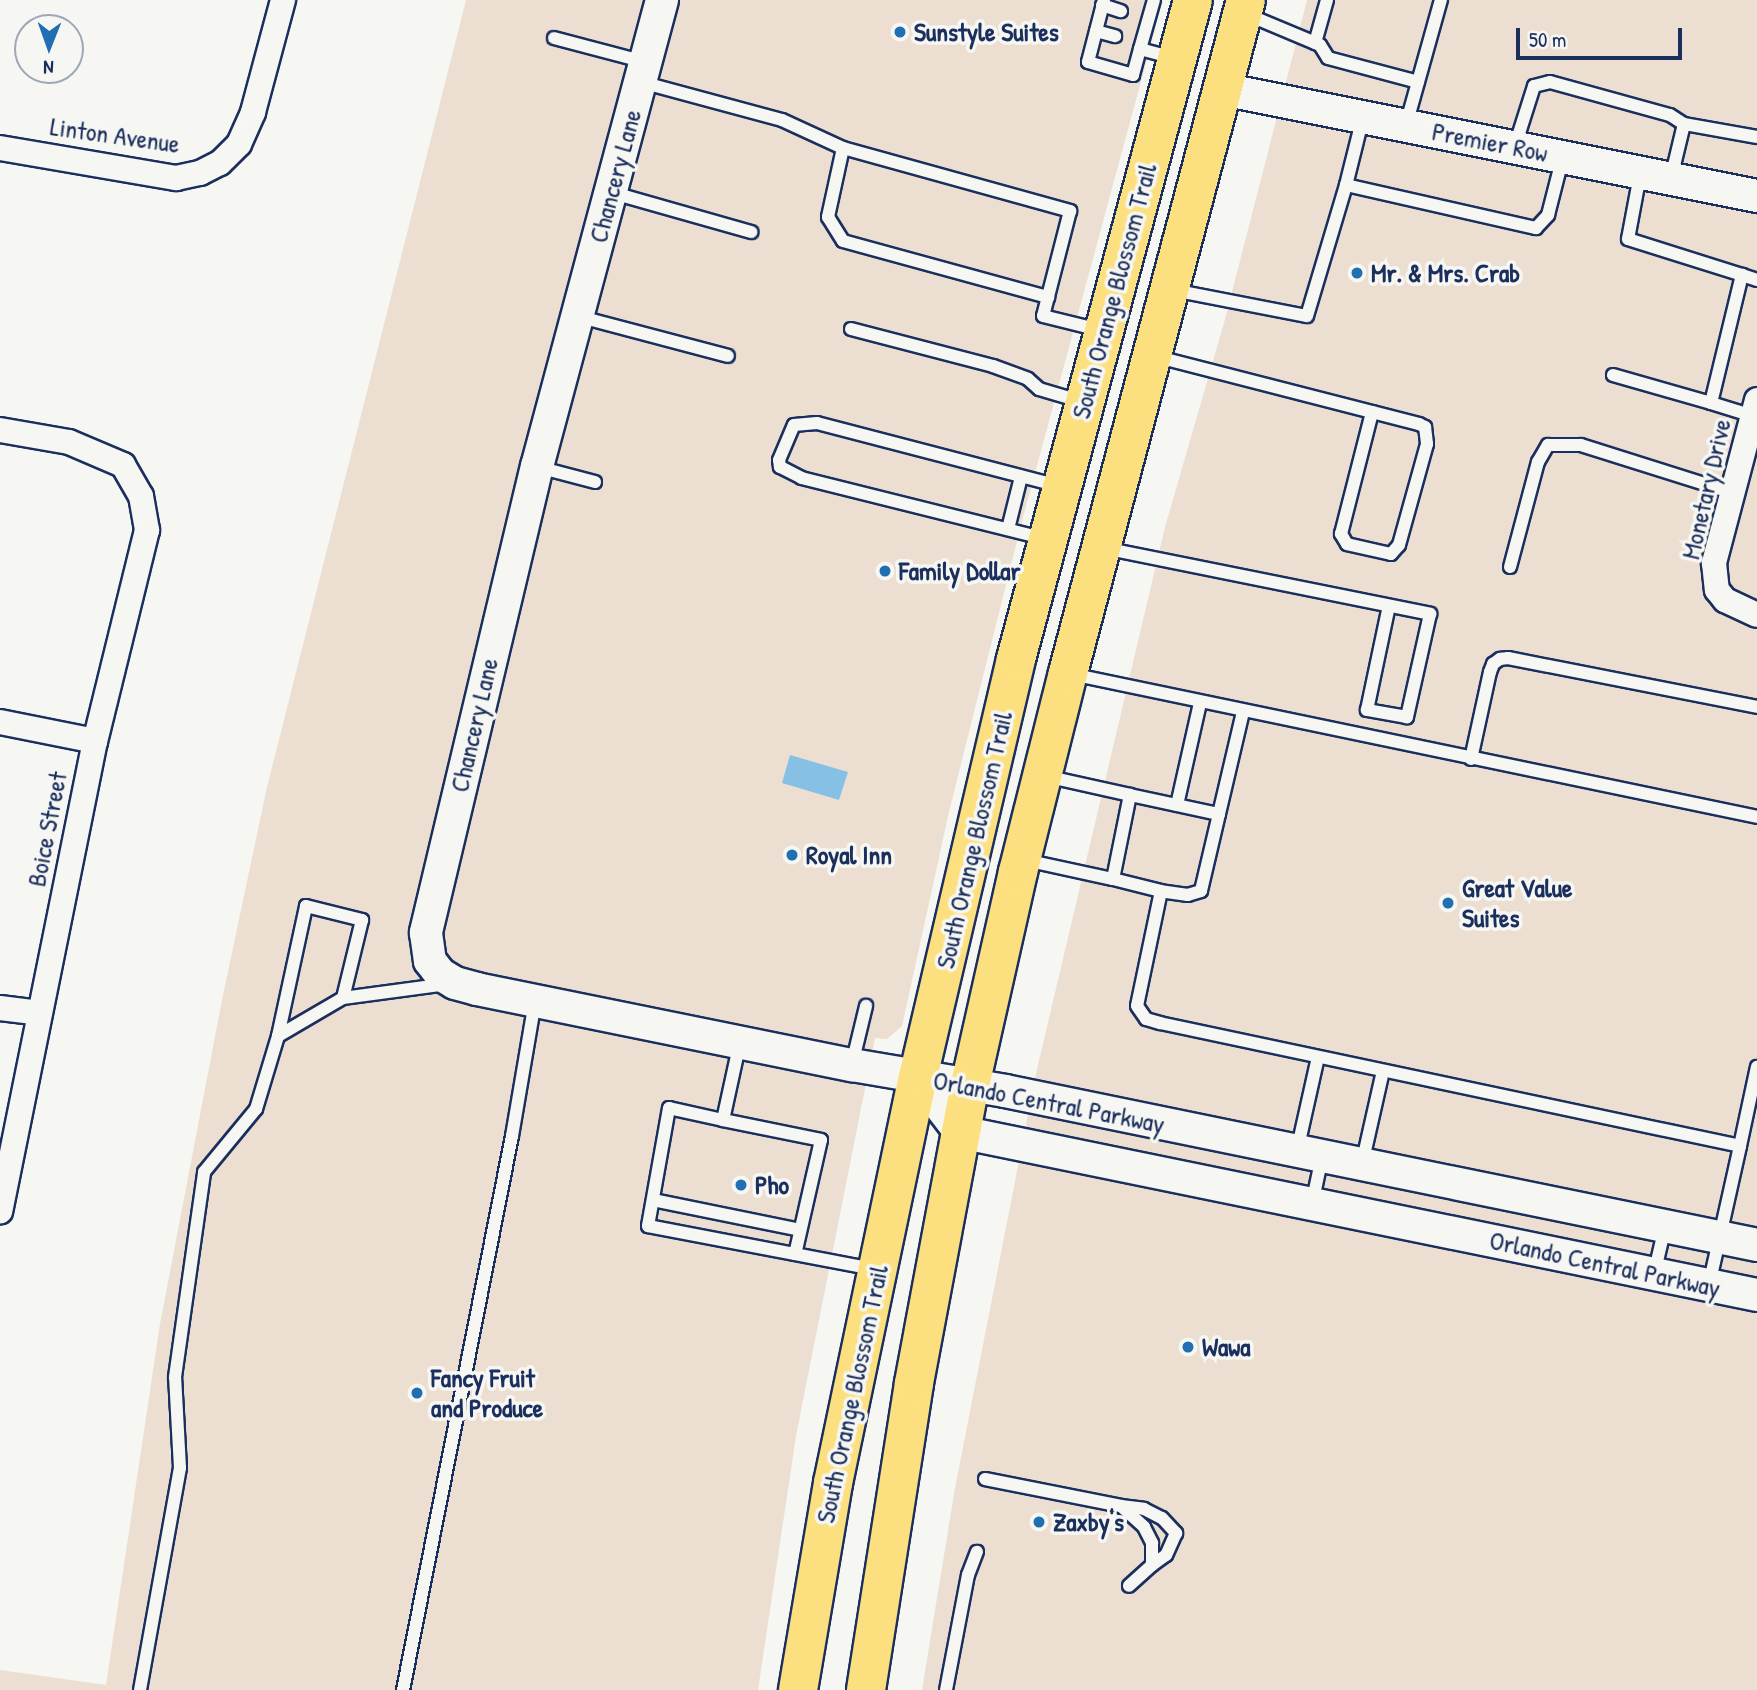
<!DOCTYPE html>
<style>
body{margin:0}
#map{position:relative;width:1757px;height:1690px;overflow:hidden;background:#f6f6f2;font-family:"Patrick Hand",sans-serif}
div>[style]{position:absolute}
.built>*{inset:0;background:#ecdfd1}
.water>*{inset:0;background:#86c1e5}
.roads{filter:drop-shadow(2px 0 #1b2f5e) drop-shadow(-2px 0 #1b2f5e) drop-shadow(0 2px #1b2f5e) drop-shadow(0 -2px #1b2f5e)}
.service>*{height:12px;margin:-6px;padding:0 6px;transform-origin:6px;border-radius:6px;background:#f6f6f2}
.minor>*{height:24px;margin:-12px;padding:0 12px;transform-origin:12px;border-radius:12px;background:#f6f6f2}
.tertiary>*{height:32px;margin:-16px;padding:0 16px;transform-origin:16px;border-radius:16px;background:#f6f6f2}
.primary>*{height:38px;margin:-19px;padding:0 19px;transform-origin:19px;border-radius:19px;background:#fce080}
.dots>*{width:19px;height:19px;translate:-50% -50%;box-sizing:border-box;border:4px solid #f6f6f2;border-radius:50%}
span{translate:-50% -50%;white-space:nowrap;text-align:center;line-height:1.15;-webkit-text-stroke:7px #f6f6f2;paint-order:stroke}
.poi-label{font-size:26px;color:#1b2f5e;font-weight:700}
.left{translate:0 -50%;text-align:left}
.street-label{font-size:26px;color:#1b2f5e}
.north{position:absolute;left:14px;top:14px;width:70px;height:70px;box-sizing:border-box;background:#f6f6f2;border:2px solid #9ea6b7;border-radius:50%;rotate:181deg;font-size:19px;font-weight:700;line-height:28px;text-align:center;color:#1b2f5e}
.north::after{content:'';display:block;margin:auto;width:24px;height:32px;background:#1f6fb2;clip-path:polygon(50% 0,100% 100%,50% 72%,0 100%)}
.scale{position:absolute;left:1516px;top:28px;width:166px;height:32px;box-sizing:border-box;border:4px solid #1b2f5e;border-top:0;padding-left:9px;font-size:21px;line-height:24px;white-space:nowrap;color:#1b2f5e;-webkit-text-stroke:5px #f6f6f2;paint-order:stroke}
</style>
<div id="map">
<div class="built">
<i style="clip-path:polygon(466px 0,1163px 0,1022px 521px,949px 812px,902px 1026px,887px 1039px,875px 1038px,796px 1436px,758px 1690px,0 1690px,0 1670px,106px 1685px,160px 1324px,222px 1000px,267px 787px)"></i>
<i style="clip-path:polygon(1307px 0,1757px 0,1757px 1690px,922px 1690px,955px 1488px,1037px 1069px,1165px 527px,1224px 323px)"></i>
</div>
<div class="water">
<i style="clip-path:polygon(790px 755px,848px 772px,839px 800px,782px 783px)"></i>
</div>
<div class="roads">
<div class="service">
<i style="left:1104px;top:0;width:64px;rotate:104.5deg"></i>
<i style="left:1088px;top:62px;width:47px;rotate:16.1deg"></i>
<i style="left:1133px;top:75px;width:27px;rotate:-75deg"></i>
<i style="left:1140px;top:49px;width:34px;rotate:15deg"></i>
<i style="left:1102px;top:5px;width:20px;rotate:18deg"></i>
<i style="left:1246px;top:14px;width:80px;rotate:22.7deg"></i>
<i style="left:1320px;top:45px;width:15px;rotate:58deg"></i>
<i style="left:1328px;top:58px;width:93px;rotate:14.9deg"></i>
<i style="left:1096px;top:31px;width:20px;rotate:15deg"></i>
<i style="left:554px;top:38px;width:94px;rotate:14.8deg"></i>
<i style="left:1315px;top:43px;width:45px;rotate:-74.4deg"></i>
<i style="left:1140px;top:49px;width:51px;rotate:-74.1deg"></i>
<i style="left:641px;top:82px;width:146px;rotate:15.1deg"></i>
<i style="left:782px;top:120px;width:67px;rotate:24.7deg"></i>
<i style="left:843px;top:148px;width:236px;rotate:15.5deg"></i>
<i style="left:1070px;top:211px;width:108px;rotate:104.4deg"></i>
<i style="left:1043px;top:316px;width:59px;rotate:13.8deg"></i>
<i style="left:1363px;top:117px;width:70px;rotate:104deg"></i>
<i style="left:1346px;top:185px;width:195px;rotate:12.8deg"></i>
<i style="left:1536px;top:228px;width:18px;rotate:-47deg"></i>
<i style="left:1548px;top:215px;width:61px;rotate:-75.7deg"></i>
<i style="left:1684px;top:124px;width:74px;rotate:10.1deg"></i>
<i style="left:1406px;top:125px;width:130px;rotate:-74.4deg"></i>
<i style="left:1515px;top:146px;width:63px;rotate:-72.4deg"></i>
<i style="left:1534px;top:86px;width:16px;rotate:-14deg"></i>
<i style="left:1550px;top:82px;width:124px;rotate:15.4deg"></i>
<i style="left:1670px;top:115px;width:17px;rotate:33deg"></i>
<i style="left:1684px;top:124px;width:56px;rotate:103.5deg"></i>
<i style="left:843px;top:148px;width:71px;rotate:102.3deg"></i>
<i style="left:828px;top:217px;width:28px;rotate:58deg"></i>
<i style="left:843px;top:241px;width:213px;rotate:15.3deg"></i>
<i style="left:1640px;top:175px;width:65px;rotate:100.6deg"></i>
<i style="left:1628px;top:239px;width:120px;rotate:17.5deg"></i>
<i style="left:610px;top:192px;width:147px;rotate:15.8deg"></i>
<i style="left:1173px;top:290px;width:136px;rotate:11deg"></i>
<i style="left:1307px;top:316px;width:137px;rotate:-73.4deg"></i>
<i style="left:577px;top:316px;width:156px;rotate:14.8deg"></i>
<i style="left:851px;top:329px;width:147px;rotate:14.6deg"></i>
<i style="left:993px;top:366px;width:37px;rotate:20deg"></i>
<i style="left:1028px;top:379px;width:15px;rotate:42deg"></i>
<i style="left:1039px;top:389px;width:46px;rotate:16.5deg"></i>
<i style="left:1154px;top:356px;width:274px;rotate:14.4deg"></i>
<i style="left:1419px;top:424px;width:7px;rotate:27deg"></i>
<i style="left:1425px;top:427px;width:17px;rotate:83deg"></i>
<i style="left:1427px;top:444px;width:105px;rotate:105.5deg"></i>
<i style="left:1399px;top:545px;width:12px;rotate:132deg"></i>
<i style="left:1391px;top:554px;width:45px;rotate:-167.2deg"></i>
<i style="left:1347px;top:544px;width:12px;rotate:-121deg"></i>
<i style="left:1341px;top:534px;width:126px;rotate:-75.7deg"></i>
<i style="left:1613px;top:375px;width:102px;rotate:15.9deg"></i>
<i style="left:1753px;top:416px;width:44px;rotate:-162.8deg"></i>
<i style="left:1711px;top:403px;width:132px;rotate:-76.4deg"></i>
<i style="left:1742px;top:275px;width:16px;rotate:18deg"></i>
<i style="left:538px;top:467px;width:59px;rotate:14.7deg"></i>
<i style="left:1008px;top:529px;width:54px;rotate:-76deg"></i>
<i style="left:1046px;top:539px;width:252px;rotate:-166deg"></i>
<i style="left:802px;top:478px;width:25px;rotate:-153deg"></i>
<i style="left:780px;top:467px;width:7px;rotate:-98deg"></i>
<i style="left:779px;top:460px;width:38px;rotate:-67deg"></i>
<i style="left:794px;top:425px;width:23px;rotate:-5deg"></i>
<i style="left:817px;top:423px;width:250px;rotate:14.6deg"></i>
<i style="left:1104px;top:548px;width:333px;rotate:11.4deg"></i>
<i style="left:1430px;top:614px;width:106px;rotate:102.6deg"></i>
<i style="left:1407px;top:717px;width:41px;rotate:-170.1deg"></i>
<i style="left:1367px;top:710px;width:106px;rotate:-78.1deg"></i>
<i style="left:1510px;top:567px;width:109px;rotate:-75.1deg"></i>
<i style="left:1538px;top:462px;width:20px;rotate:-60deg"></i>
<i style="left:1548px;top:445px;width:33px"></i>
<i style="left:1581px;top:445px;width:159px;rotate:17.5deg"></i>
<i style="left:1071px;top:674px;width:701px;rotate:11.77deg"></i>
<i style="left:1471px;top:759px;width:89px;rotate:-77.7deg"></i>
<i style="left:1490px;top:672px;width:9px;rotate:-69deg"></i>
<i style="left:1493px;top:664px;width:9px;rotate:-36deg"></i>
<i style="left:1500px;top:659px;width:8px;rotate:-7deg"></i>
<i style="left:1508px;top:658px;width:254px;rotate:11.1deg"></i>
<i style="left:1045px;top:776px;width:87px;rotate:12.6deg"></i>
<i style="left:1177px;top:805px;width:105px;rotate:-77.3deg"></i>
<i style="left:1219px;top:814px;width:105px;rotate:-76.8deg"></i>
<i style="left:1025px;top:860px;width:90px;rotate:12.2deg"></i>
<i style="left:1113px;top:879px;width:86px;rotate:-78.6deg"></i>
<i style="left:1130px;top:795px;width:91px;rotate:12.1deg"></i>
<i style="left:1219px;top:814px;width:79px;rotate:103.2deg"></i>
<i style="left:1201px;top:891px;width:14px;rotate:163deg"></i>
<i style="left:1188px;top:895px;width:27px;rotate:-172deg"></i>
<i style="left:1161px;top:891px;width:117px;rotate:101.8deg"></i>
<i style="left:1137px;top:1006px;width:16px;rotate:55deg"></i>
<i style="left:1146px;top:1019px;width:15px;rotate:16deg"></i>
<i style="left:1160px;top:1023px;width:593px;rotate:11.97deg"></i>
<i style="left:1740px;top:1146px;width:81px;rotate:-77.9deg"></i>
<i style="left:1113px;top:879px;width:49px;rotate:14deg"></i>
<i style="left:278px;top:1036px;width:75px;rotate:-30.3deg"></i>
<i style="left:343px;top:998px;width:105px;rotate:-7.7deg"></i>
<i style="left:740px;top:1042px;width:80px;rotate:102.3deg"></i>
<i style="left:723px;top:1120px;width:100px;rotate:11.5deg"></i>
<i style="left:821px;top:1140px;width:117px;rotate:102.8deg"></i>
<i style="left:852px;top:1064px;width:60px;rotate:-76.4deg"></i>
<i style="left:723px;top:1120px;width:55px;rotate:-167.5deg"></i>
<i style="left:669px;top:1108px;width:120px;rotate:100.1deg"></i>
<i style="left:648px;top:1226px;width:230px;rotate:10.8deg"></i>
<i style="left:1297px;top:1151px;width:96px;rotate:-77.4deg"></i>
<i style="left:1362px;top:1164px;width:95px;rotate:-77.3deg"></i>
<i style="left:653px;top:1200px;width:150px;rotate:11.5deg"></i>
<i style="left:1312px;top:1204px;width:48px;rotate:-78deg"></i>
<i style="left:1654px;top:1274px;width:48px;rotate:-76.8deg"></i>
<i style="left:1709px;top:1285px;width:142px;rotate:-77.4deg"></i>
<i style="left:985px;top:1479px;width:139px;rotate:11.2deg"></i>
<i style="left:1121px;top:1506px;width:31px;rotate:42deg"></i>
<i style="left:1144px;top:1527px;width:18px;rotate:63deg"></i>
<i style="left:1152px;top:1543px;width:22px;rotate:90deg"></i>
<i style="left:1152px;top:1565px;width:31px;rotate:138deg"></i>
<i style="left:1121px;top:1506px;width:23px;rotate:7deg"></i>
<i style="left:1144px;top:1509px;width:20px;rotate:27deg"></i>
<i style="left:1162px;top:1518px;width:21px;rotate:47deg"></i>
<i style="left:1176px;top:1533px;width:24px;rotate:114deg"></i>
<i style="left:1166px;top:1555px;width:17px;rotate:144deg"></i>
<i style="left:140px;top:1690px;width:226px;rotate:-79.8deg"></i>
<i style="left:180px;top:1468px;width:91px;rotate:-93.1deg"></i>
<i style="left:175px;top:1377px;width:207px;rotate:-81.9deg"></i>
<i style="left:204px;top:1172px;width:82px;rotate:-50.5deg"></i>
<i style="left:256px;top:1109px;width:76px;rotate:-73.2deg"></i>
<i style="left:278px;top:1036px;width:133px;rotate:-77.8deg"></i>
<i style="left:306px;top:906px;width:58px;rotate:14deg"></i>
<i style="left:362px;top:920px;width:80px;rotate:103.7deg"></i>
<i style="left:403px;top:1690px;width:565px;rotate:-78.87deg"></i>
<i style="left:512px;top:1136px;width:137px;rotate:-80.3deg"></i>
<i style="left:946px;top:1690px;width:117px;rotate:-79.2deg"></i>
<i style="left:968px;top:1575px;width:25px;rotate:-69deg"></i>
</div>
<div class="minor">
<i style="left:0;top:148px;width:179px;rotate:9.7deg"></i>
<i style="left:176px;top:178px;width:25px;rotate:-12deg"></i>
<i style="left:200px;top:173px;width:22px;rotate:-27deg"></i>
<i style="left:220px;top:163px;width:27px;rotate:-45deg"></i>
<i style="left:239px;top:144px;width:35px;rotate:-66deg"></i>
<i style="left:253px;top:112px;width:116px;rotate:-75deg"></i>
<i style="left:1757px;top:400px;width:169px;rotate:104.8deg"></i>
<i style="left:1714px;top:563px;width:27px;rotate:84deg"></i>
<i style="left:1717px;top:590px;width:13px;rotate:51deg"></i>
<i style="left:1725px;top:600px;width:35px;rotate:25deg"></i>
<i style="left:0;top:430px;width:70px;rotate:9.9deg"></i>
<i style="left:69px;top:442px;width:59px;rotate:23.1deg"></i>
<i style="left:123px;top:465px;width:36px;rotate:60deg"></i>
<i style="left:141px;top:496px;width:35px;rotate:80deg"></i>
<i style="left:147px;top:530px;width:217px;rotate:103.8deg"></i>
<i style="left:95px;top:741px;width:480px;rotate:101.4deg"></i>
<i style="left:0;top:722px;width:97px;rotate:11.3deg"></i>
<i style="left:0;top:1008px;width:40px;rotate:7.1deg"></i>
</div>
<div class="tertiary">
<i style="left:662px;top:0;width:482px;rotate:105deg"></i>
<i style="left:537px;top:466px;width:480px;rotate:103.4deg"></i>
<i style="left:426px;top:933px;width:28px;rotate:82deg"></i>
<i style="left:430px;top:961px;width:16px;rotate:52deg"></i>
<i style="left:440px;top:974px;width:17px;rotate:31deg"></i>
<i style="left:455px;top:983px;width:23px;rotate:15deg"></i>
<i style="left:477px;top:989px;width:383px;rotate:11.5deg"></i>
<i style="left:852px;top:1065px;width:155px;rotate:9.6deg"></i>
<i style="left:1005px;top:1091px;width:768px;rotate:11.57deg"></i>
<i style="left:1222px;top:89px;width:546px;rotate:11.31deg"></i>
<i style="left:918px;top:1077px;width:69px;rotate:52.6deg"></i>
<i style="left:960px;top:1132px;width:813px;rotate:11.56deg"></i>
</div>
<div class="primary">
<i style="left:798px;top:1690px;width:210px;rotate:-80.4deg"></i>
<i style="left:833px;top:1483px;width:415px;rotate:-78.2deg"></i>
<i style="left:918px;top:1077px;width:429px;rotate:-76.8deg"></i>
<i style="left:1016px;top:659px;width:682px;rotate:-74.97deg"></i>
<i style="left:866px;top:1690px;width:311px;rotate:-81.1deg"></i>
<i style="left:914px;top:1383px;width:303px;rotate:-79.4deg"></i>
<i style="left:970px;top:1085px;width:218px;rotate:-77.3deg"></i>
<i style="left:1018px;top:872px;width:205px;rotate:-75.9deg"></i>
<i style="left:1068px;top:673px;width:696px;rotate:-75.19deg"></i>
</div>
</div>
<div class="dots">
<i style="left:900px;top:32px;background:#1f6fb2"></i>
<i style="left:1357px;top:273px;background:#1f6fb2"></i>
<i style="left:885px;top:571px;background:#1f6fb2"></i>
<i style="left:792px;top:855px;background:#1f6fb2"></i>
<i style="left:1448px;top:903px;background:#1f6fb2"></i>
<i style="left:741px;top:1185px;background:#1f6fb2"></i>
<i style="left:1188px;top:1347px;background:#1f6fb2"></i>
<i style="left:417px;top:1393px;background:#1f6fb2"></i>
<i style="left:1039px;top:1522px;background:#1f6fb2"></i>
</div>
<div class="poi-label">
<span class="left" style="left:914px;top:32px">Sunstyle Suites</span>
<span class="left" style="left:1371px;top:273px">Mr. &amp; Mrs. Crab</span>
<span class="left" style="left:899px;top:571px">Family Dollar</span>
<span class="left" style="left:806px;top:855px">Royal Inn</span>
<span class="left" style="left:1462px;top:903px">Great Value<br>Suites</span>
<span class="left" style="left:755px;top:1185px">Pho</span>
<span class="left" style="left:1202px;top:1347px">Wawa</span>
<span class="left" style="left:431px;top:1393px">Fancy Fruit<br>and Produce</span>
<span class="left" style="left:1053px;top:1522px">Zaxby's</span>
</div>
<div class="street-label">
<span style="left:115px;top:135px;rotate:8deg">Linton Avenue</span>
<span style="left:1490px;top:142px;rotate:11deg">Premier Row</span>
<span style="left:615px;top:176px;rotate:-75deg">Chancery Lane</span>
<span style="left:1114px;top:291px;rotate:-75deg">South Orange Blossom Trail</span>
<span style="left:1706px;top:489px;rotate:-77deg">Monetary Drive</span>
<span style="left:474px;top:725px;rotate:-77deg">Chancery Lane</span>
<span style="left:47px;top:829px;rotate:-79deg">Boice Street</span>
<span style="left:974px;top:840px;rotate:-77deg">South Orange Blossom Trail</span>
<span style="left:1049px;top:1102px;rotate:11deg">Orlando Central Parkway</span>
<span style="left:1605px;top:1264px;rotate:12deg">Orlando Central Parkway</span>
<span style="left:852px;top:1394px;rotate:-78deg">South Orange Blossom Trail</span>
</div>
<div class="north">N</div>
<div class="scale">50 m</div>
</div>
